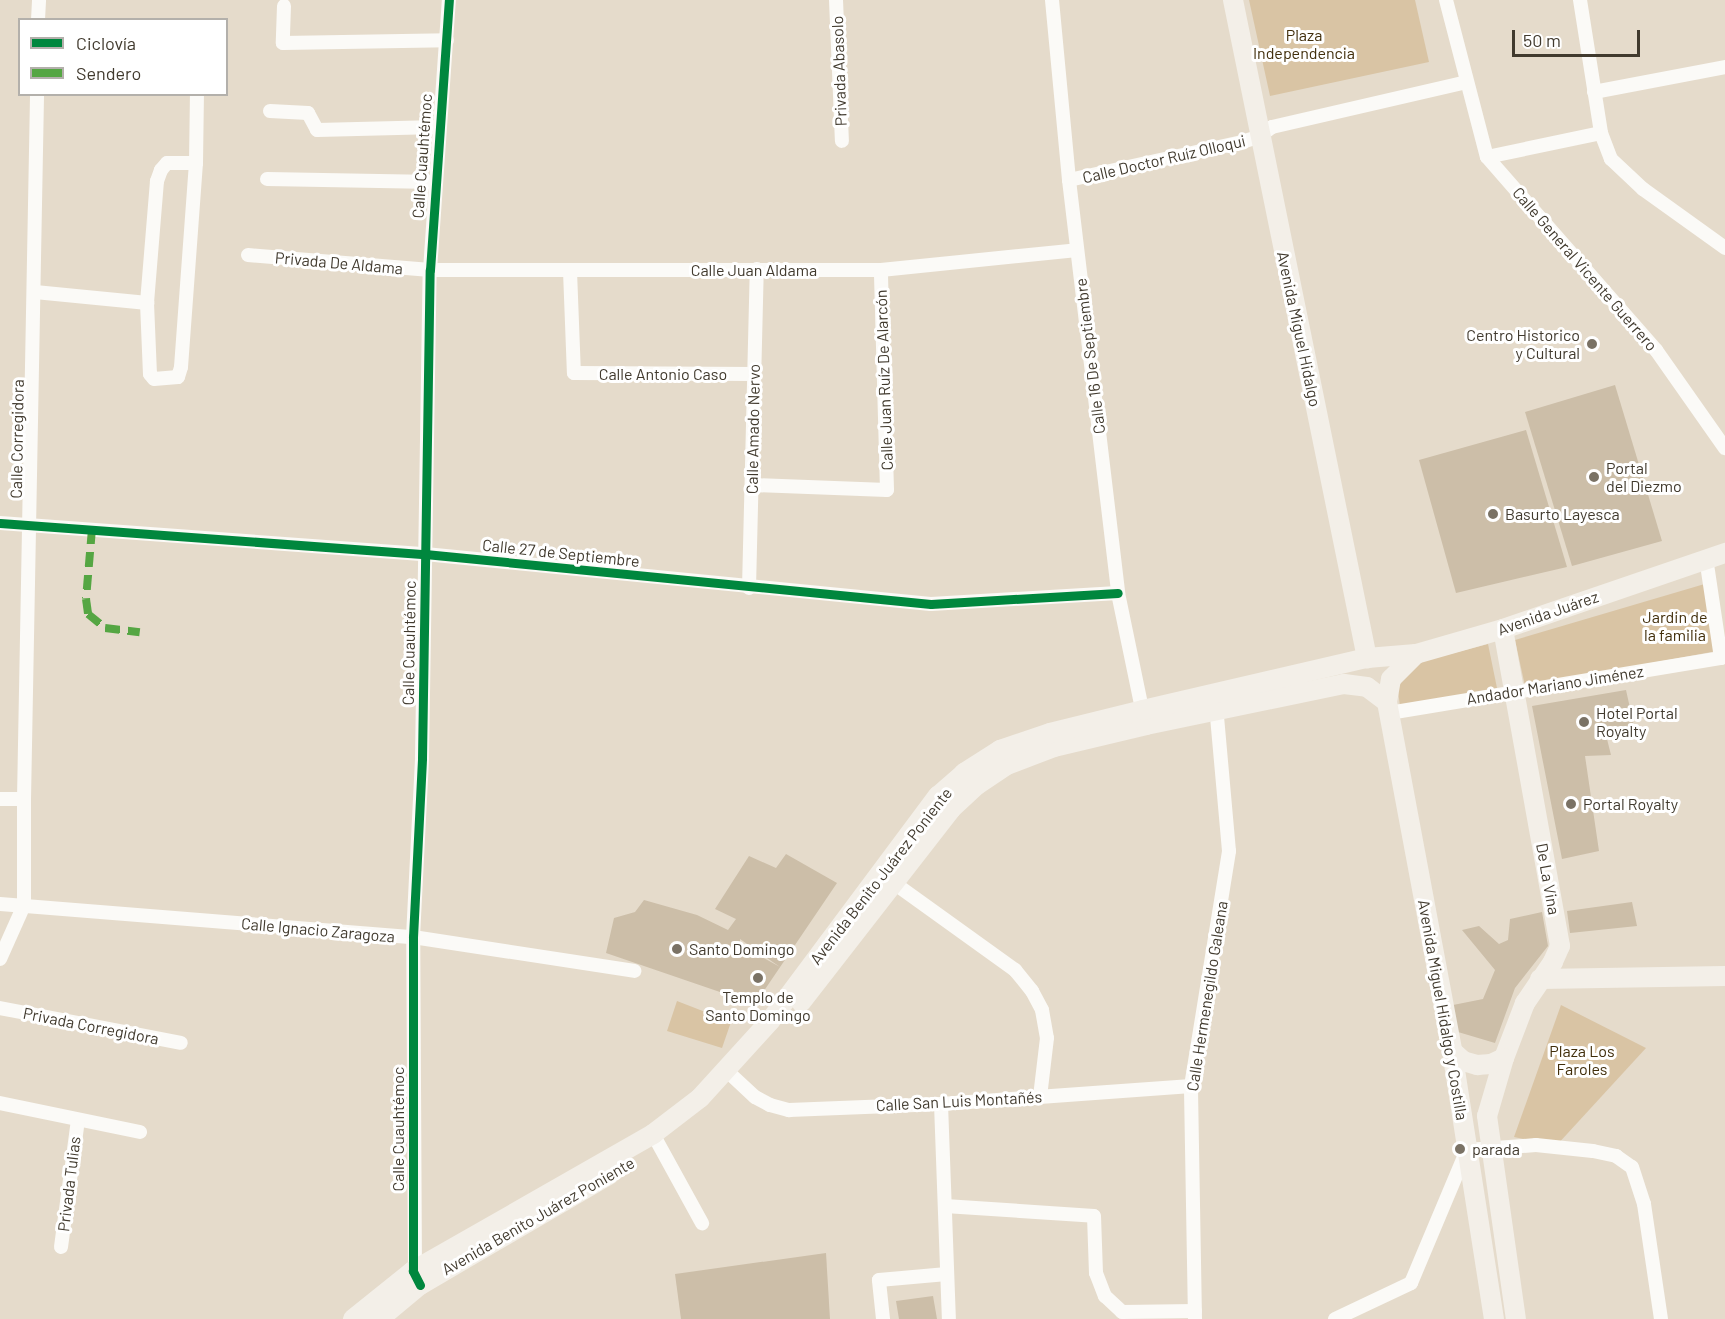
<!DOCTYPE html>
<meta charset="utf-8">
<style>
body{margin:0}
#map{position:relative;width:1725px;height:1319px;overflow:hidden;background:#e5dbcb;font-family:Barlow,sans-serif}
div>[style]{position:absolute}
.green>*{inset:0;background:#d9c4a4}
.building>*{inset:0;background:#ccbea8}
.street>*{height:14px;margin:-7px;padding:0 7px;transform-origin:7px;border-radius:7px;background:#fbfaf7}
.secondary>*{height:20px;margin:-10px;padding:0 10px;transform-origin:10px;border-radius:10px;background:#f3efe8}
.quiet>*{height:8px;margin-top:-4px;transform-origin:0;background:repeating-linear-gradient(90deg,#55a643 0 15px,transparent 0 23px)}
.cycleway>*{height:9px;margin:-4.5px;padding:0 4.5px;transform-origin:4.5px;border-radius:4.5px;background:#00873e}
.dots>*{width:16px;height:16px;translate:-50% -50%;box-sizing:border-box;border:3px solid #fff;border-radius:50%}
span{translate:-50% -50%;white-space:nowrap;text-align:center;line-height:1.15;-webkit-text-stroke:6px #fff;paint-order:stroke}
.park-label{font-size:16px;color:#412e0b}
.street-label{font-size:16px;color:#413a2e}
.poi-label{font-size:16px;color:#413a2e}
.right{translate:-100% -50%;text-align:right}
.left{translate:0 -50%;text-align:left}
.legend{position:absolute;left:18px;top:18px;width:210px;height:78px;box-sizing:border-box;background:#fff;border:2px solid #b3b0ab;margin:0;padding:8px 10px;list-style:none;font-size:18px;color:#413a2e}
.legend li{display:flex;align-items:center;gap:12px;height:30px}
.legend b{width:30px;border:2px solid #b3b0ab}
.scale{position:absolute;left:1512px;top:30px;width:128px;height:27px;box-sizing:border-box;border:3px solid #413a2e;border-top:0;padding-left:8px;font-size:18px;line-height:21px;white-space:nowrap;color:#413a2e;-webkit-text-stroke:4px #fff;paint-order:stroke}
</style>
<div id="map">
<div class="green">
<i style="clip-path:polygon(1249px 0,1415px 0,1429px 62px,1270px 96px)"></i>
<i style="clip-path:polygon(1708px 583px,1717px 651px,1525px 686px,1515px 640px)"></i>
<i style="clip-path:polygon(1488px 644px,1497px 688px,1400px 706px,1397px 684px,1416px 663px)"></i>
<i style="clip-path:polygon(677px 1001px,731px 1022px,722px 1048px,667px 1031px)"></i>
<i style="clip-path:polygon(1561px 1005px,1646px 1048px,1556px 1146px,1514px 1137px)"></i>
</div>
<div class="building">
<i style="clip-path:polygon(1615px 385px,1662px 541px,1572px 566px,1525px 412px)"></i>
<i style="clip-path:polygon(1526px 430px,1567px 567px,1456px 593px,1419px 460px)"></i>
<i style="clip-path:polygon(1626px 690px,1634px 726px,1605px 731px,1611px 755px,1585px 756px,1599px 851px,1562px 859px,1532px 706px)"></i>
<i style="clip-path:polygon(evenodd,786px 854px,837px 883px,755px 1004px,606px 953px,614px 918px,635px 912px,644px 900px,697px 915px,728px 930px,736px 919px,715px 909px,749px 856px,776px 868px,786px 854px,740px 939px,780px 967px,740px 945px,740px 939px)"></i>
<i style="clip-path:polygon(1632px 902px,1637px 926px,1570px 933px,1567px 911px)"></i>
<i style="clip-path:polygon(1542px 912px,1548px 946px,1515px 988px,1495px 1043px,1458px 1032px,1453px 1005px,1483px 999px,1495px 970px,1462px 930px,1479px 926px,1499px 944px,1508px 940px,1510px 919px)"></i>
<i style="clip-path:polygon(826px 1253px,830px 1319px,681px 1319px,675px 1274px)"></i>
<i style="clip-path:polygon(933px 1296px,937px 1319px,899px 1319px,896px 1301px)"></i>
</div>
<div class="street">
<i style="left:836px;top:0;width:141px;rotate:87.6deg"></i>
<i style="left:1052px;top:0;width:181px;rotate:84.6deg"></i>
<i style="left:1069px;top:180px;width:416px;rotate:83.2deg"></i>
<i style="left:1118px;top:593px;width:128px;rotate:78.3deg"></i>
<i style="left:1446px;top:0;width:162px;rotate:75.4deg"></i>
<i style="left:1487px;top:157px;width:257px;rotate:48.8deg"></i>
<i style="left:1656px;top:350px;width:120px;rotate:54.9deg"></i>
<i style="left:1580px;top:0;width:135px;rotate:81deg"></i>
<i style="left:1601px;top:133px;width:28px;rotate:69deg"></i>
<i style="left:1611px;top:159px;width:44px;rotate:43.2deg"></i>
<i style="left:1643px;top:189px;width:101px;rotate:35.7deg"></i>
<i style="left:284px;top:6px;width:37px;rotate:92deg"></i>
<i style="left:283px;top:43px;width:164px;rotate:-1deg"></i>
<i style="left:38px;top:20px;width:20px;rotate:-87deg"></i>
<i style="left:1594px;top:92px;width:133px;rotate:-10.8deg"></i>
<i style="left:270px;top:111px;width:38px;rotate:3deg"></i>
<i style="left:308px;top:113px;width:19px;rotate:62deg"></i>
<i style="left:317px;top:130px;width:121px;rotate:-1.4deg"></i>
<i style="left:1487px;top:157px;width:116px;rotate:-11.9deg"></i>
<i style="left:196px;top:163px;width:29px;rotate:180deg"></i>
<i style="left:167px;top:163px;width:9px;rotate:131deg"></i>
<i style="left:161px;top:170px;width:12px;rotate:110deg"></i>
<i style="left:157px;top:181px;width:122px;rotate:94.7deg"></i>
<i style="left:147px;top:303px;width:71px;rotate:87.6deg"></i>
<i style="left:150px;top:374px;width:6px;rotate:51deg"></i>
<i style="left:154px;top:379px;width:24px;rotate:-5deg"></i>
<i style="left:178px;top:377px;width:10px;rotate:-73deg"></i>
<i style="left:181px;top:367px;width:205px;rotate:-85.8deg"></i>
<i style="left:196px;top:163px;width:69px;rotate:-89.2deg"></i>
<i style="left:267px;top:179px;width:168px;rotate:1deg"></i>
<i style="left:1069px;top:180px;width:177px;rotate:-12.4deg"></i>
<i style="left:1242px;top:142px;width:19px;rotate:-18deg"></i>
<i style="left:1260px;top:136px;width:15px;rotate:-37deg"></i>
<i style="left:1272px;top:127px;width:200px;rotate:-13deg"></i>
<i style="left:248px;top:255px;width:183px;rotate:4.7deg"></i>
<i style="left:430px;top:270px;width:451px"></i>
<i style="left:881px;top:270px;width:197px;rotate:-5.8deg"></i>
<i style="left:570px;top:271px;width:102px;rotate:87.8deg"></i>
<i style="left:574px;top:373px;width:179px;rotate:0.3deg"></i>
<i style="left:35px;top:292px;width:113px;rotate:5.6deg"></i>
<i style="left:752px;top:485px;width:135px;rotate:2.1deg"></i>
<i style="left:887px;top:490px;width:220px;rotate:-91.6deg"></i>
<i style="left:0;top:523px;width:426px;rotate:4.2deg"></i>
<i style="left:425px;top:554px;width:508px;rotate:5.64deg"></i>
<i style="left:931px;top:604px;width:187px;rotate:-3.4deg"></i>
<i style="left:749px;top:588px;width:319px;rotate:-88.6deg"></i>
<i style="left:1389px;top:713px;width:337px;rotate:-9.4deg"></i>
<i style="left:1721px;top:658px;width:101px;rotate:-98.5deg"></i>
<i style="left:0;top:799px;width:24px"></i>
<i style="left:887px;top:878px;width:158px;rotate:35.7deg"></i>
<i style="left:1015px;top:970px;width:27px;rotate:51deg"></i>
<i style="left:1032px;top:991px;width:21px;rotate:62deg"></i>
<i style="left:1042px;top:1010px;width:28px;rotate:80deg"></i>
<i style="left:1047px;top:1038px;width:59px;rotate:96.8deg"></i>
<i style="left:0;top:904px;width:414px;rotate:4.6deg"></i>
<i style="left:413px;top:937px;width:224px;rotate:8.7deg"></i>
<i style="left:0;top:959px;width:59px;rotate:-66deg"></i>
<i style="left:24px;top:905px;width:106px;rotate:-90deg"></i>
<i style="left:24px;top:799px;width:705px;rotate:-88.94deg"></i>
<i style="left:0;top:1008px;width:184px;rotate:10.9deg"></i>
<i style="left:727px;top:1071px;width:38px;rotate:43deg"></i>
<i style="left:755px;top:1097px;width:17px;rotate:28deg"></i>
<i style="left:770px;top:1105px;width:20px;rotate:15deg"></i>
<i style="left:789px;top:1110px;width:152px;rotate:-2.3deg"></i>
<i style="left:941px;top:1104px;width:251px;rotate:-4.1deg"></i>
<i style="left:0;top:1103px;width:143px;rotate:11.7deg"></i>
<i style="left:941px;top:1104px;width:215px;rotate:87.9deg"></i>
<i style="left:653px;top:1134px;width:102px;rotate:61.2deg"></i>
<i style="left:945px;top:1206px;width:149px;rotate:3.8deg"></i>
<i style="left:1094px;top:1216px;width:57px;rotate:88deg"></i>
<i style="left:1096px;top:1273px;width:25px;rotate:69deg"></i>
<i style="left:1105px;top:1296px;width:23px;rotate:43deg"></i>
<i style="left:1122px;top:1312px;width:73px;rotate:-0.8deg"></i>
<i style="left:61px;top:1247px;width:128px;rotate:-82.4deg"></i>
<i style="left:415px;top:1275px;width:338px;rotate:-90.3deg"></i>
<i style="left:413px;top:937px;width:179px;rotate:-87.1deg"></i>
<i style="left:422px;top:758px;width:488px;rotate:-89.1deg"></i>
<i style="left:430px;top:270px;width:271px;rotate:-86deg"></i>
<i style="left:883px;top:1319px;width:39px;rotate:-96deg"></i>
<i style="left:879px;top:1280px;width:68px;rotate:-5deg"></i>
<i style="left:1195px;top:1319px;width:233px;rotate:-91deg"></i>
<i style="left:1191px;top:1086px;width:238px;rotate:-80.8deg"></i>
<i style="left:1229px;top:851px;width:148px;rotate:-95.1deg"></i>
<i style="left:1335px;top:1319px;width:84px;rotate:-25.3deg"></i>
<i style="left:1411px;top:1283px;width:144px;rotate:-67.2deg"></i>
<i style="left:1467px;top:1150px;width:69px;rotate:-4.1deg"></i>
<i style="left:1536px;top:1145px;width:57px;rotate:6deg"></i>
<i style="left:1593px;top:1151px;width:24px;rotate:12deg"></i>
<i style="left:1616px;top:1156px;width:19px;rotate:35deg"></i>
<i style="left:1632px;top:1167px;width:39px;rotate:72deg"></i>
<i style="left:1644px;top:1204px;width:116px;rotate:81.6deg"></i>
</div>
<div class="secondary">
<i style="left:1233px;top:0;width:672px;rotate:78.49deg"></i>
<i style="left:1503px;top:629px;width:322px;rotate:79.8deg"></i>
<i style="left:1560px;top:946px;width:17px;rotate:114deg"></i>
<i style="left:1553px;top:962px;width:50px;rotate:124.3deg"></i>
<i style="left:1525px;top:1003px;width:59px;rotate:110.9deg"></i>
<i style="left:1504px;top:1058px;width:60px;rotate:106.3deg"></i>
<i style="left:1487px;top:1116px;width:205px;rotate:81.9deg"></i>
<i style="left:1416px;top:654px;width:35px;rotate:135deg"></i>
<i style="left:1391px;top:679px;width:23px;rotate:100deg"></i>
<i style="left:1387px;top:702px;width:355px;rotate:79.4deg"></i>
<i style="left:1452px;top:1051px;width:271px;rotate:81.1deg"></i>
<i style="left:1540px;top:979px;width:185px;rotate:-0.9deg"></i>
<i style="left:801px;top:1002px;width:244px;rotate:-52.1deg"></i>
<i style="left:951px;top:809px;width:35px;rotate:-43deg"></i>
<i style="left:977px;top:785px;width:36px;rotate:-34deg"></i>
<i style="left:1007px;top:765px;width:50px;rotate:-21deg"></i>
<i style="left:1054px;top:747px;width:95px;rotate:-13.4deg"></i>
<i style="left:1146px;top:725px;width:202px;rotate:-11.7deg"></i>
<i style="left:1344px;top:684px;width:23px;rotate:7deg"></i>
<i style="left:1367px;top:687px;width:25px;rotate:37deg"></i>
<i style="left:1452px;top:1051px;width:15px;rotate:42deg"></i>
<i style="left:1463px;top:1061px;width:15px;rotate:16deg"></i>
<i style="left:1477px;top:1065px;width:14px;rotate:-4deg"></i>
<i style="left:1491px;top:1064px;width:14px;rotate:-25deg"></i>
<i style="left:353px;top:1319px;width:77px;rotate:-38.7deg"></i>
<i style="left:413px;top:1271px;width:276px;rotate:-29.7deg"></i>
<i style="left:653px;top:1134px;width:59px;rotate:-37.5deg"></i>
<i style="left:700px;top:1098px;width:104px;rotate:-47.7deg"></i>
<i style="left:770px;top:1021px;width:281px;rotate:-53.3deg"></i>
<i style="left:938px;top:796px;width:35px;rotate:-41deg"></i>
<i style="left:964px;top:773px;width:43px;rotate:-32.6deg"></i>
<i style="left:1000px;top:750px;width:53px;rotate:-18.8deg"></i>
<i style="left:1050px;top:733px;width:96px;rotate:-13.9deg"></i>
<i style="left:1143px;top:710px;width:230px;rotate:-13.1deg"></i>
<i style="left:1367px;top:658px;width:49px;rotate:-4.7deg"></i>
<i style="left:1416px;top:654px;width:91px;rotate:-16deg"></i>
<i style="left:1503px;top:629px;width:235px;rotate:-18.9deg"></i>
<i style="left:379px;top:1319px;width:53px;rotate:-39.7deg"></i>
<i style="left:420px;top:1285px;width:220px;rotate:-30.3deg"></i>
</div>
<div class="quiet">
<i style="left:92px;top:529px;width:70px;rotate:94.9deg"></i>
<i style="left:86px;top:599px;width:15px;rotate:82deg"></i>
<i style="left:88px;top:614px;width:22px;rotate:39deg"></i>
<i style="left:105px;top:628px;width:35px;rotate:7deg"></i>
</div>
<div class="cycleway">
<i style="left:0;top:523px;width:426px;rotate:4.2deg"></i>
<i style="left:425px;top:554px;width:508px;rotate:5.64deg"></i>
<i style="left:931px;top:604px;width:187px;rotate:-3.4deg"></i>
<i style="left:420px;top:1285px;width:16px;rotate:-117deg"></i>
<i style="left:413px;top:1271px;width:334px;rotate:-90deg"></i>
<i style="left:413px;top:937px;width:179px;rotate:-87.1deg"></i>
<i style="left:422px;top:758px;width:488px;rotate:-89.1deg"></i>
<i style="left:430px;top:270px;width:271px;rotate:-86deg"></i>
</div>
<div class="dots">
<i style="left:1592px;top:344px;background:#7a7265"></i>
<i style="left:1594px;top:477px;background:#7a7265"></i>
<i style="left:1493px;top:514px;background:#7a7265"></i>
<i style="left:1584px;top:722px;background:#7a7265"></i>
<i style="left:1571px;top:804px;background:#7a7265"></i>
<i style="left:677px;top:949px;background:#7a7265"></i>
<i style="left:758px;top:978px;background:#7a7265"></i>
<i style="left:1460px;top:1149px;background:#7a7265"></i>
</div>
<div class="park-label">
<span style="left:1304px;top:44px">Plaza<br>Independencia</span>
<span style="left:1675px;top:626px">Jardin de<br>la familia</span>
<span style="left:1582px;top:1060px">Plaza Los<br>Faroles</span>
</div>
<div class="street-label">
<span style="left:839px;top:71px;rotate:-92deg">Privada Abasolo</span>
<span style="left:422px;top:156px;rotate:-86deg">Calle Cuauhtémoc</span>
<span style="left:1164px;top:159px;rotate:-13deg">Calle Doctor Ruíz Olloqui</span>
<span style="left:339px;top:263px;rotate:5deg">Privada De Aldama</span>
<span style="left:1585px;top:269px;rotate:49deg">Calle General Vicente Guerrero</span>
<span style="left:754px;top:270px">Calle Juan Aldama</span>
<span style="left:1299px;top:329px;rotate:78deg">Avenida Miguel Hidalgo</span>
<span style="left:1090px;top:356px;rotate:-97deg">Calle 16 De Septiembre</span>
<span style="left:663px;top:374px">Calle Antonio Caso</span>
<span style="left:884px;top:380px;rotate:-92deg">Calle Juan Ruíz De Alarcón</span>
<span style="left:753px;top:429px;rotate:-89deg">Calle Amado Nervo</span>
<span style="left:17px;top:439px;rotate:-89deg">Calle Corregidora</span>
<span style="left:561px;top:553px;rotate:6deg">Calle 27 de Septiembre</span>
<span style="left:1548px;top:613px;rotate:-19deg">Avenida Juárez</span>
<span style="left:409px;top:643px;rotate:-89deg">Calle Cuauhtémoc</span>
<span style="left:1555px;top:685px;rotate:-9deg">Andador Mariano Jiménez</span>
<span style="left:881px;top:876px;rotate:-52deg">Avenida Benito Juárez Poniente</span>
<span style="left:1548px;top:879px;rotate:80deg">De La Vina</span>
<span style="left:318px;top:930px;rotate:5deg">Calle Ignacio Zaragoza</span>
<span style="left:1207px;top:996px;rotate:-81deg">Calle Hermenegildo Galeana</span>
<span style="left:1443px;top:1010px;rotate:80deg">Avenida Miguel Hidalgo y Costilla</span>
<span style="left:91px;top:1026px;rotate:11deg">Privada Corregidora</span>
<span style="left:959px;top:1101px;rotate:-3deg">Calle San Luis Montañés</span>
<span style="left:398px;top:1129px;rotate:-90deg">Calle Cuauhtémoc</span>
<span style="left:69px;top:1184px;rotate:-83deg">Privada Tulias</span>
<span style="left:538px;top:1216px;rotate:-30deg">Avenida Benito Juárez Poniente</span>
</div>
<div class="poi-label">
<span class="right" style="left:1580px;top:344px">Centro Historico<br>y Cultural</span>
<span class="left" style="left:1606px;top:477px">Portal<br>del Diezmo</span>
<span class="left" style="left:1505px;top:514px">Basurto Layesca</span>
<span class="left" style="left:1596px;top:722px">Hotel Portal<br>Royalty</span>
<span class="left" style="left:1583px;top:804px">Portal Royalty</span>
<span class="left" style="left:689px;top:949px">Santo Domingo</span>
<span style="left:758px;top:1006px">Templo de<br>Santo Domingo</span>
<span class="left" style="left:1472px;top:1149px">parada</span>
</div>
<ul class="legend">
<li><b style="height:8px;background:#00873e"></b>Ciclovía</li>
<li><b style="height:8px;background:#55a643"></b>Sendero</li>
</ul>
<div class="scale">50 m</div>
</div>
